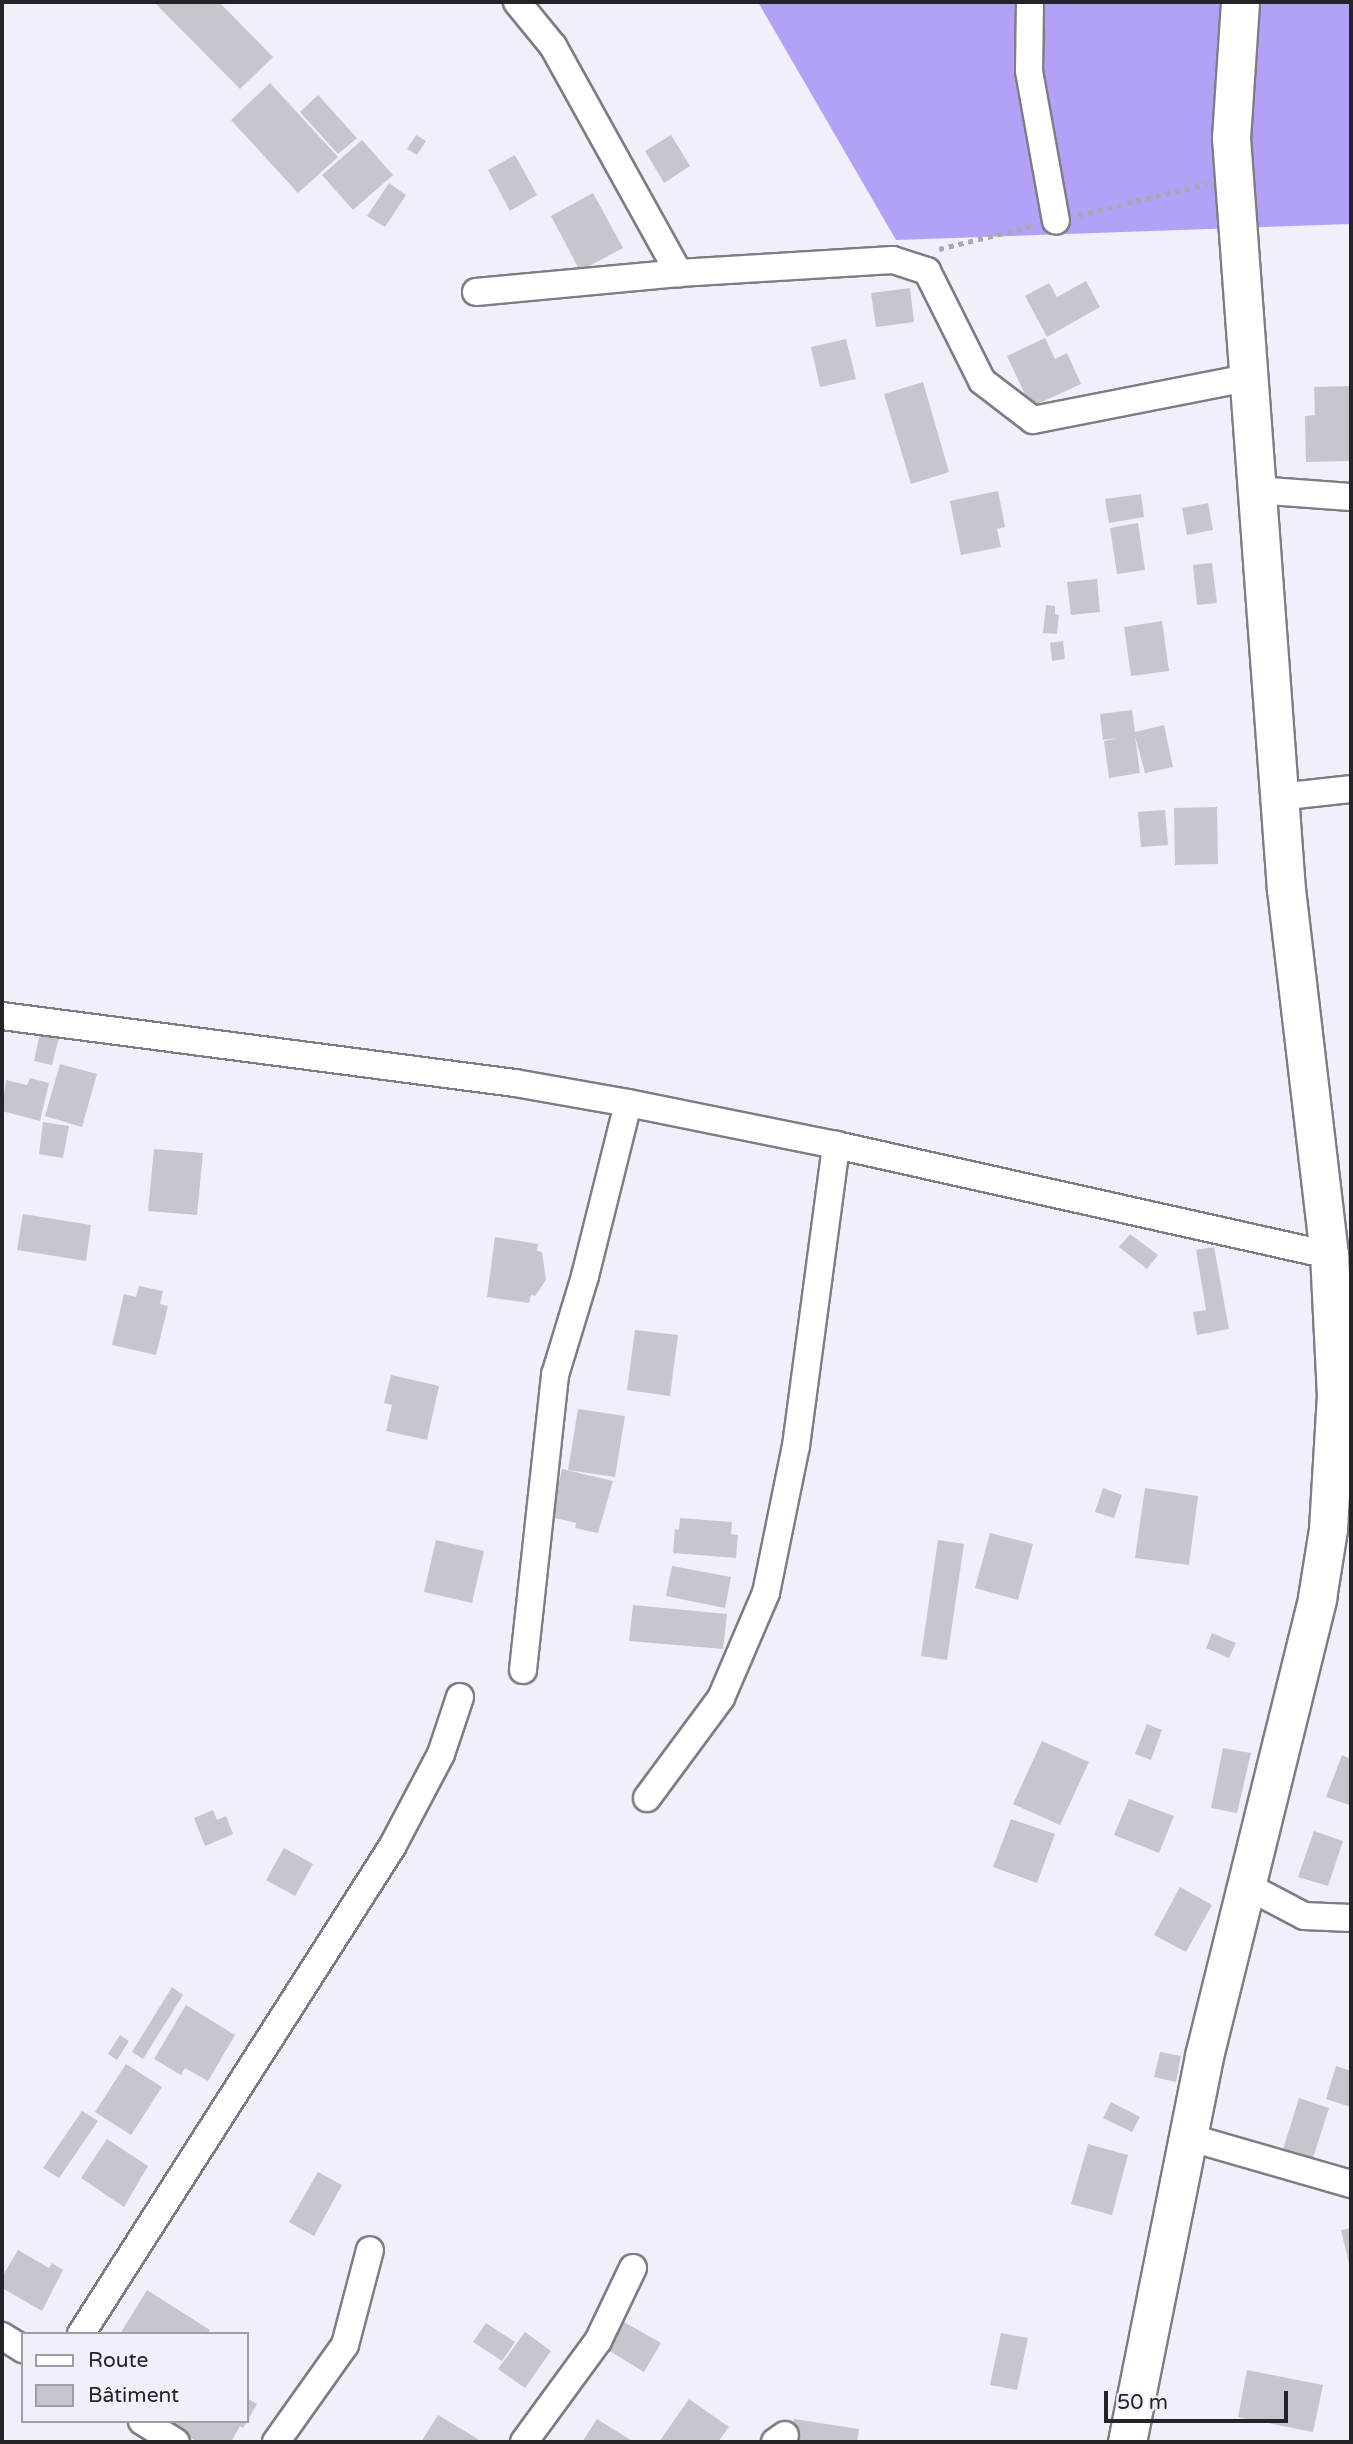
<!DOCTYPE html>
<meta charset="utf-8">
<style>
body{margin:0}
#map{position:relative;width:1353px;height:2444px;overflow:hidden;background:#f1f0fa;font-family:"Varela Round",sans-serif}
div>[style]{position:absolute}
.forest>*{inset:0;background:#b2a1f6}
.building>*{inset:0;background:#c7c6cf}
.path>*{height:4.5px;margin-top:-2.25px;transform-origin:0;background:repeating-linear-gradient(90deg,#a9a8b0 0 5px,transparent 0 10px)}
.roads{filter:drop-shadow(2px 0 #7e7d86) drop-shadow(-2px 0 #7e7d86) drop-shadow(0 2px #7e7d86) drop-shadow(0 -2px #7e7d86)}
.street>*{height:26px;margin:-13px;padding:0 13px;transform-origin:13px;border-radius:13px;background:#fff}
.secondary>*{height:37px;margin:-18.5px;padding:0 18.5px;transform-origin:18.5px;border-radius:18.5px;background:#fff}
span{translate:-50% -50%;white-space:nowrap;text-align:center;line-height:1.15;-webkit-text-stroke:7px #f1f0fa;paint-order:stroke}
.frame{position:absolute;inset:0;border:4px solid #242327;pointer-events:none}
.legend{position:absolute;left:21px;top:2332px;width:228px;height:91px;box-sizing:border-box;background:#f1f0fa;border:2px solid #9f9ea6;margin:0;padding:9px 12px;list-style:none;font-size:21px;color:#242327}
.legend li{display:flex;align-items:center;gap:14px;height:35px}
.legend b{width:35px;border:2px solid #9f9ea6}
.scale{position:absolute;left:1104px;top:2391px;width:184px;height:32px;box-sizing:border-box;border:4px solid #242327;border-top:0;padding-left:9px;font-size:21px;line-height:24px;white-space:nowrap;color:#242327;-webkit-text-stroke:5px #f1f0fa;paint-order:stroke}
</style>
<div id="map">
<div class="forest">
<i style="clip-path:polygon(758px 2px,1351px 2px,1351px 224px,896px 240px)"></i>
</div>
<div class="building">
<i style="clip-path:polygon(158px 2px,219px 2px,273px 57px,240px 89px,156px 4px)"></i>
<i style="clip-path:polygon(270px 83px,338px 157px,298px 193px,231px 120px)"></i>
<i style="clip-path:polygon(318px 95px,357px 138px,338px 154px,300px 112px)"></i>
<i style="clip-path:polygon(416px 135px,426px 141px,417px 155px,407px 149px)"></i>
<i style="clip-path:polygon(671px 135px,690px 166px,664px 183px,645px 151px)"></i>
<i style="clip-path:polygon(362px 140px,393px 175px,353px 210px,322px 175px)"></i>
<i style="clip-path:polygon(515px 155px,537px 195px,510px 211px,488px 170px)"></i>
<i style="clip-path:polygon(389px 183px,406px 195px,385px 227px,367px 216px)"></i>
<i style="clip-path:polygon(593px 193px,623px 248px,580px 271px,551px 216px)"></i>
<i style="clip-path:polygon(1086px 281px,1100px 307px,1047px 337px,1025px 296px,1049px 283px,1057px 297px)"></i>
<i style="clip-path:polygon(910px 288px,914px 322px,876px 327px,871px 293px)"></i>
<i style="clip-path:polygon(1045px 338px,1055px 359px,1067px 353px,1081px 384px,1031px 407px,1007px 356px)"></i>
<i style="clip-path:polygon(846px 339px,856px 379px,820px 387px,811px 347px)"></i>
<i style="clip-path:polygon(923px 382px,949px 472px,911px 484px,884px 394px)"></i>
<i style="clip-path:polygon(1351px 386px,1351px 461px,1306px 462px,1305px 416px,1315px 415px,1314px 387px)"></i>
<i style="clip-path:polygon(998px 491px,1005px 527px,997px 529px,1001px 547px,961px 555px,950px 501px)"></i>
<i style="clip-path:polygon(1141px 494px,1144px 517px,1109px 523px,1105px 499px)"></i>
<i style="clip-path:polygon(1208px 503px,1213px 530px,1187px 535px,1182px 508px)"></i>
<i style="clip-path:polygon(1138px 523px,1145px 570px,1117px 574px,1110px 528px)"></i>
<i style="clip-path:polygon(1212px 563px,1217px 603px,1197px 605px,1193px 565px)"></i>
<i style="clip-path:polygon(1097px 579px,1100px 612px,1071px 615px,1067px 582px)"></i>
<i style="clip-path:polygon(1046px 605px,1055px 606px,1055px 614px,1059px 615px,1057px 634px,1043px 633px)"></i>
<i style="clip-path:polygon(1162px 621px,1169px 671px,1131px 676px,1124px 627px)"></i>
<i style="clip-path:polygon(1063px 641px,1065px 659px,1052px 661px,1050px 643px)"></i>
<i style="clip-path:polygon(1132px 710px,1135px 732px,1164px 725px,1173px 767px,1145px 773px,1135px 736px,1140px 773px,1109px 778px,1104px 741px,1119px 738px,1103px 740px,1100px 714px)"></i>
<i style="clip-path:polygon(1217px 807px,1218px 864px,1175px 865px,1174px 808px)"></i>
<i style="clip-path:polygon(1165px 810px,1168px 845px,1141px 847px,1138px 812px)"></i>
<i style="clip-path:polygon(40px 1033px,59px 1037px,52px 1065px,34px 1061px)"></i>
<i style="clip-path:polygon(60px 1064px,97px 1074px,82px 1127px,45px 1116px)"></i>
<i style="clip-path:polygon(30px 1078px,49px 1083px,40px 1121px,2px 1111px,6px 1080px,27px 1085px)"></i>
<i style="clip-path:polygon(43px 1122px,69px 1126px,63px 1158px,39px 1154px)"></i>
<i style="clip-path:polygon(154px 1149px,203px 1153px,197px 1215px,148px 1211px)"></i>
<i style="clip-path:polygon(23px 1214px,91px 1225px,86px 1261px,17px 1250px)"></i>
<i style="clip-path:polygon(1130px 1234px,1158px 1255px,1147px 1269px,1119px 1247px)"></i>
<i style="clip-path:polygon(495px 1237px,538px 1244px,537px 1251px,542px 1252px,546px 1280px,535px 1296px,531px 1295px,529px 1303px,487px 1297px)"></i>
<i style="clip-path:polygon(1214px 1247px,1229px 1329px,1197px 1335px,1193px 1312px,1206px 1310px,1196px 1250px)"></i>
<i style="clip-path:polygon(139px 1286px,163px 1291px,160px 1304px,168px 1306px,156px 1355px,112px 1345px,124px 1294px,136px 1297px)"></i>
<i style="clip-path:polygon(635px 1330px,678px 1335px,670px 1396px,627px 1390px)"></i>
<i style="clip-path:polygon(391px 1375px,439px 1386px,427px 1440px,386px 1431px,392px 1405px,384px 1403px)"></i>
<i style="clip-path:polygon(578px 1409px,625px 1416px,615px 1477px,568px 1470px)"></i>
<i style="clip-path:polygon(562px 1469px,613px 1481px,598px 1533px,575px 1528px,576px 1523px,551px 1517px)"></i>
<i style="clip-path:polygon(1103px 1488px,1122px 1495px,1114px 1518px,1095px 1512px)"></i>
<i style="clip-path:polygon(1145px 1488px,1198px 1496px,1189px 1565px,1135px 1558px)"></i>
<i style="clip-path:polygon(680px 1518px,732px 1522px,731px 1534px,738px 1535px,736px 1558px,673px 1553px,675px 1529px,679px 1530px)"></i>
<i style="clip-path:polygon(990px 1533px,1033px 1544px,1018px 1600px,975px 1588px)"></i>
<i style="clip-path:polygon(436px 1540px,484px 1551px,472px 1603px,424px 1592px)"></i>
<i style="clip-path:polygon(938px 1540px,964px 1544px,947px 1660px,921px 1656px)"></i>
<i style="clip-path:polygon(672px 1566px,731px 1577px,725px 1608px,666px 1596px)"></i>
<i style="clip-path:polygon(633px 1605px,727px 1614px,723px 1649px,629px 1641px)"></i>
<i style="clip-path:polygon(1212px 1633px,1236px 1643px,1229px 1658px,1206px 1648px)"></i>
<i style="clip-path:polygon(1147px 1724px,1162px 1730px,1151px 1760px,1135px 1754px)"></i>
<i style="clip-path:polygon(1042px 1741px,1089px 1762px,1060px 1825px,1013px 1804px)"></i>
<i style="clip-path:polygon(1223px 1748px,1251px 1753px,1237px 1813px,1211px 1808px)"></i>
<i style="clip-path:polygon(1342px 1755px,1351px 1759px,1349px 1805px,1326px 1797px)"></i>
<i style="clip-path:polygon(1129px 1799px,1174px 1816px,1159px 1853px,1114px 1835px)"></i>
<i style="clip-path:polygon(213px 1810px,217px 1820px,226px 1816px,233px 1834px,205px 1846px,194px 1818px)"></i>
<i style="clip-path:polygon(1011px 1819px,1055px 1834px,1037px 1883px,993px 1867px)"></i>
<i style="clip-path:polygon(1314px 1831px,1343px 1841px,1328px 1886px,1298px 1877px)"></i>
<i style="clip-path:polygon(284px 1848px,313px 1864px,295px 1896px,266px 1880px)"></i>
<i style="clip-path:polygon(1180px 1887px,1212px 1905px,1186px 1952px,1154px 1935px)"></i>
<i style="clip-path:polygon(172px 1987px,183px 1995px,143px 2059px,132px 2052px)"></i>
<i style="clip-path:polygon(186px 2005px,235px 2035px,208px 2081px,185px 2068px,181px 2075px,154px 2059px)"></i>
<i style="clip-path:polygon(120px 2035px,129px 2041px,117px 2060px,108px 2054px)"></i>
<i style="clip-path:polygon(1160px 2052px,1181px 2056px,1176px 2082px,1154px 2077px)"></i>
<i style="clip-path:polygon(126px 2064px,162px 2087px,131px 2135px,95px 2112px)"></i>
<i style="clip-path:polygon(1336px 2066px,1351px 2071px,1351px 2107px,1326px 2099px)"></i>
<i style="clip-path:polygon(1299px 2098px,1329px 2108px,1311px 2164px,1281px 2156px)"></i>
<i style="clip-path:polygon(1111px 2102px,1140px 2117px,1132px 2132px,1103px 2118px)"></i>
<i style="clip-path:polygon(82px 2111px,98px 2121px,59px 2178px,43px 2168px)"></i>
<i style="clip-path:polygon(107px 2139px,148px 2166px,124px 2207px,81px 2178px)"></i>
<i style="clip-path:polygon(1088px 2144px,1128px 2155px,1112px 2215px,1071px 2204px)"></i>
<i style="clip-path:polygon(318px 2172px,342px 2185px,314px 2236px,289px 2222px)"></i>
<i style="clip-path:polygon(1351px 2228px,1351px 2268px,1350px 2268px,1341px 2230px)"></i>
<i style="clip-path:polygon(18px 2250px,49px 2268px,52px 2263px,63px 2270px,42px 2311px,2px 2288px,2px 2277px)"></i>
<i style="clip-path:polygon(147px 2290px,210px 2330px,208px 2334px,120px 2334px)"></i>
<i style="clip-path:polygon(624px 2322px,661px 2343px,644px 2372px,608px 2350px)"></i>
<i style="clip-path:polygon(486px 2323px,515px 2342px,502px 2361px,473px 2342px)"></i>
<i style="clip-path:polygon(525px 2332px,551px 2351px,525px 2388px,498px 2369px)"></i>
<i style="clip-path:polygon(1001px 2333px,1028px 2338px,1017px 2390px,990px 2385px)"></i>
<i style="clip-path:polygon(1247px 2370px,1323px 2385px,1313px 2432px,1238px 2417px)"></i>
<i style="clip-path:polygon(247px 2398px,257px 2404px,243px 2428px,240px 2426px,231px 2442px,198px 2442px,168px 2425px,170px 2421px,247px 2421px)"></i>
<i style="clip-path:polygon(689px 2399px,729px 2427px,718px 2442px,659px 2442px)"></i>
<i style="clip-path:polygon(438px 2415px,478px 2439px,476px 2442px,421px 2442px)"></i>
<i style="clip-path:polygon(597px 2419px,634px 2442px,582px 2442px)"></i>
<i style="clip-path:polygon(794px 2419px,859px 2429px,857px 2442px,790px 2442px)"></i>
</div>
<div class="path">
<i style="left:1078px;top:215px;width:132px;rotate:-13.6deg"></i>
<i style="left:939px;top:249px;width:96px;rotate:-13.9deg"></i>
</div>
<div class="roads">
<div class="street">
<i style="left:517px;top:2px;width:57px;rotate:50.7deg"></i>
<i style="left:553px;top:46px;width:260px;rotate:61deg"></i>
<i style="left:1030px;top:2px;width:69px;rotate:90.8deg"></i>
<i style="left:1029px;top:71px;width:152px;rotate:79.8deg"></i>
<i style="left:476px;top:292px;width:204px;rotate:-5.3deg"></i>
<i style="left:679px;top:273px;width:214px;rotate:-3.5deg"></i>
<i style="left:893px;top:260px;width:36px;rotate:18deg"></i>
<i style="left:927px;top:271px;width:123px;rotate:63.4deg"></i>
<i style="left:982px;top:381px;width:64px;rotate:37.4deg"></i>
<i style="left:1033px;top:420px;width:218px;rotate:-11.1deg"></i>
<i style="left:1255px;top:490px;width:96px;rotate:4.2deg"></i>
<i style="left:1279px;top:797px;width:72px;rotate:-6.3deg"></i>
<i style="left:2px;top:1016px;width:517px;rotate:7.44deg"></i>
<i style="left:515px;top:1083px;width:115px;rotate:10deg"></i>
<i style="left:628px;top:1103px;width:212px;rotate:11.4deg"></i>
<i style="left:836px;top:1145px;width:505px;rotate:12.58deg"></i>
<i style="left:523px;top:1670px;width:297px;rotate:-83.8deg"></i>
<i style="left:555px;top:1375px;width:103px;rotate:-73.1deg"></i>
<i style="left:585px;top:1276px;width:178px;rotate:-76deg"></i>
<i style="left:647px;top:1798px;width:124px;rotate:-53.5deg"></i>
<i style="left:721px;top:1698px;width:114px;rotate:-66.8deg"></i>
<i style="left:766px;top:1593px;width:150px;rotate:-78.5deg"></i>
<i style="left:796px;top:1446px;width:304px;rotate:-82.4deg"></i>
<i style="left:1247px;top:1886px;width:64px;rotate:27.8deg"></i>
<i style="left:1304px;top:1916px;width:47px;rotate:2.4deg"></i>
<i style="left:1188px;top:2137px;width:170px;rotate:16.1deg"></i>
<i style="left:81px;top:2334px;width:578px;rotate:-57.44deg"></i>
<i style="left:392px;top:1847px;width:105px;rotate:-62.2deg"></i>
<i style="left:441px;top:1754px;width:60px;rotate:-71.6deg"></i>
<i style="left:2px;top:2336px;width:25px;rotate:32deg"></i>
<i style="left:142px;top:2421px;width:40px;rotate:32deg"></i>
<i style="left:276px;top:2442px;width:119px;rotate:-54.6deg"></i>
<i style="left:345px;top:2345px;width:98px;rotate:-75.3deg"></i>
<i style="left:524px;top:2442px;width:125px;rotate:-53.8deg"></i>
<i style="left:598px;top:2341px;width:81px;rotate:-64.4deg"></i>
<i style="left:775px;top:2442px;width:12px;rotate:-35deg"></i>
</div>
<div class="secondary">
<i style="left:1127px;top:2442px;width:394px;rotate:-78.7deg"></i>
<i style="left:1204px;top:2056px;width:472px;rotate:-76.1deg"></i>
<i style="left:1317px;top:1598px;width:70px;rotate:-80.9deg"></i>
<i style="left:1328px;top:1529px;width:133px;rotate:-86.6deg"></i>
<i style="left:1336px;top:1396px;width:141px;rotate:-92.8deg"></i>
<i style="left:1329px;top:1255px;width:368px;rotate:-96.7deg"></i>
<i style="left:1286px;top:890px;width:754px;rotate:-94.18deg"></i>
<i style="left:1231px;top:138px;width:136px;rotate:-86.2deg"></i>
</div>
</div>
<div class="frame"></div>
<ul class="legend">
<li><b style="height:9px;background:#fff"></b>Route</li>
<li><b style="height:19px;background:#c7c6cf"></b>Bâtiment</li>
</ul>
<div class="scale">50 m</div>
</div>
